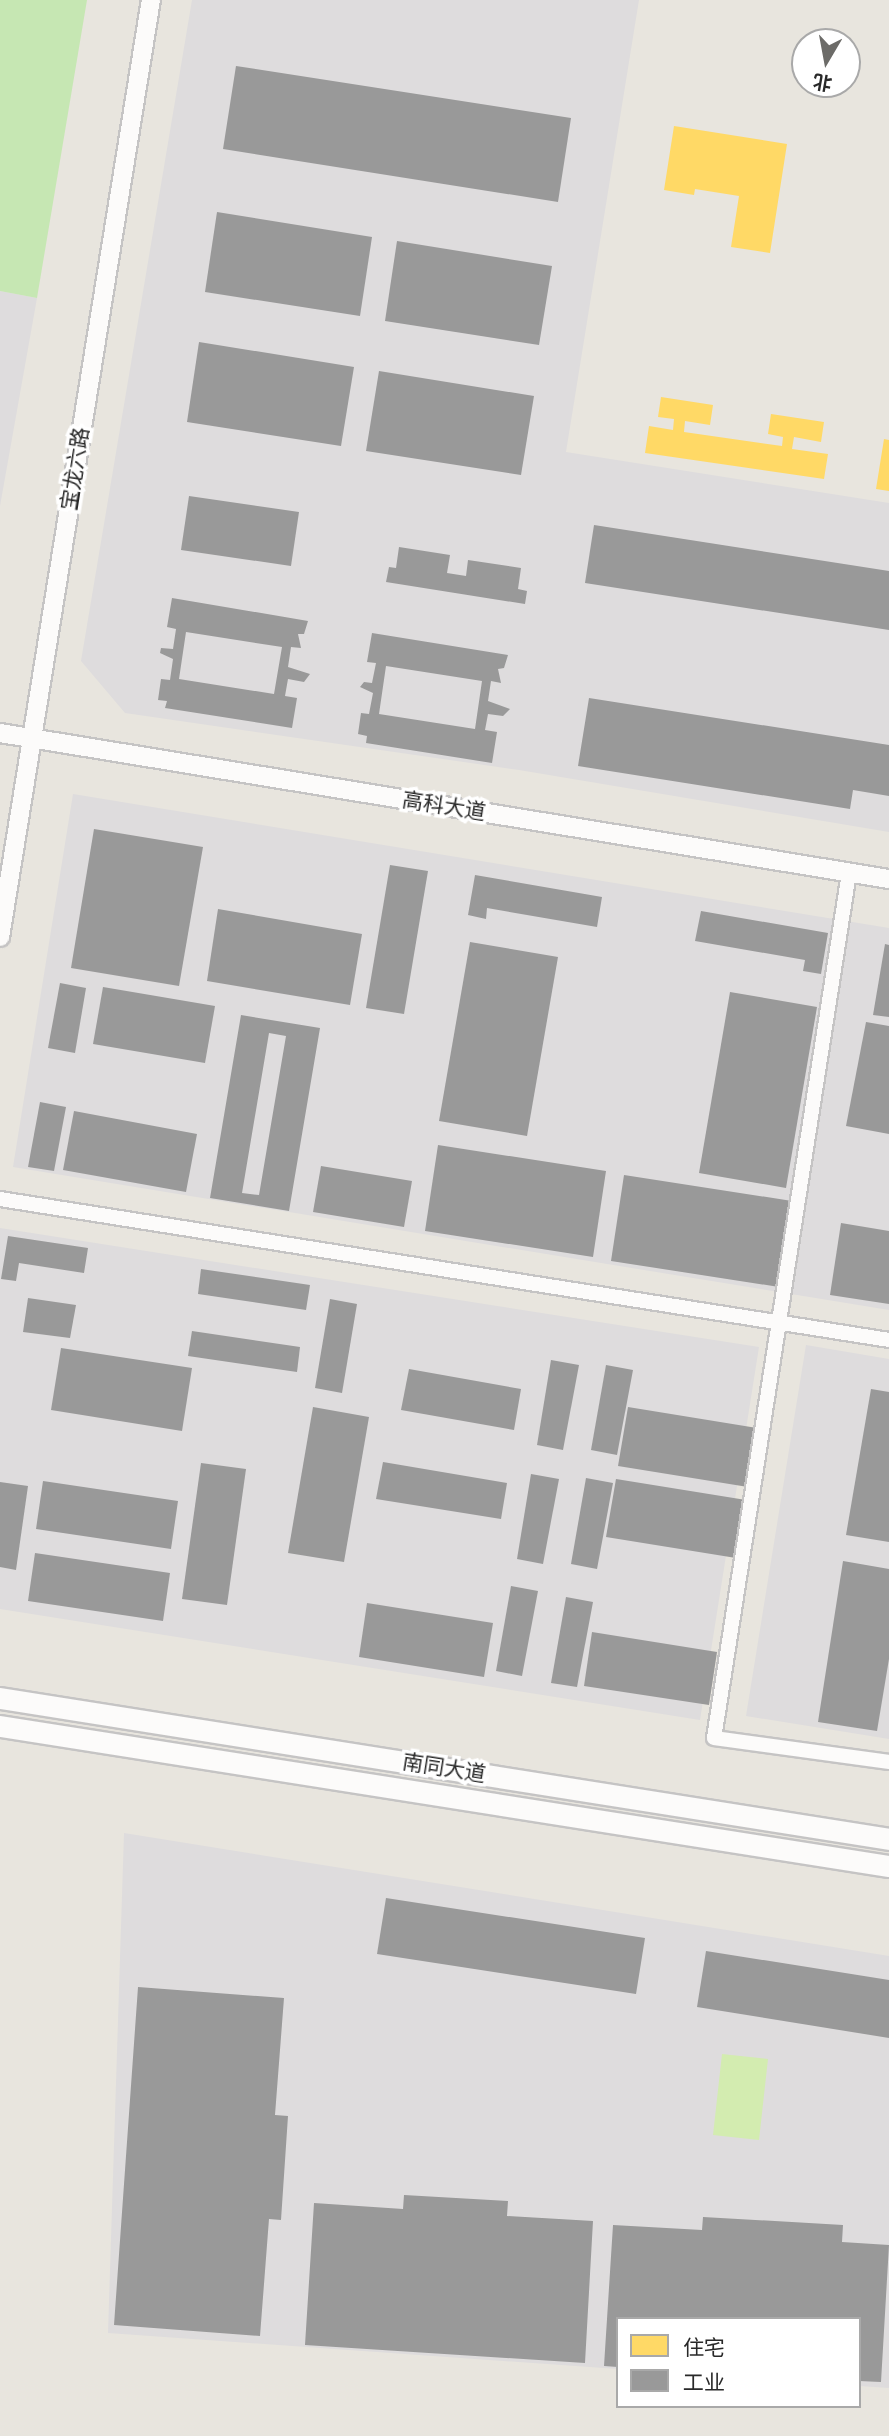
<!DOCTYPE html>
<meta charset="utf-8">
<style>
body{margin:0}
#map{position:relative;width:889px;height:2436px;overflow:hidden;background:#e8e5de;font-family:"Space Grotesk","Noto Sans SC",sans-serif}
div>[style]{position:absolute}
.industrial>*{inset:0;background:#dedcdd}
.green>*{inset:0;background:#c6e7b3}
.pitch>*{inset:0;background:#d3ecb0}
.homes>*{inset:0;background:#ffd966}
.industry>*{inset:0;background:#999}
.roads{filter:drop-shadow(2px 0 #c5c4c4) drop-shadow(-2px 0 #c5c4c4) drop-shadow(0 2px #c5c4c4) drop-shadow(0 -2px #c5c4c4)}
.minor>*{height:14px;margin:-7px;padding:0 7px;transform-origin:7px;border-radius:7px;background:#fcfbfa}
.tertiary>*{height:18px;margin:-9px;padding:0 9px;transform-origin:9px;border-radius:9px;background:#fcfbfa}
.secondary>*{height:21px;margin:-10.5px;padding:0 10.5px;transform-origin:10.5px;border-radius:10.5px;background:#fcfbfa}
span{translate:-50% -50%;white-space:nowrap;text-align:center;line-height:1.15;-webkit-text-stroke:7px #fff;paint-order:stroke}
.street-label{font-size:21px;color:#292929}
.legend{position:absolute;left:616px;top:2317px;width:245px;height:91px;box-sizing:border-box;background:#fff;border:2px solid #a9a9a9;margin:0;padding:9px 12px;list-style:none;font-size:21px;color:#292929}
.legend li{display:flex;align-items:center;gap:14px;height:35px}
.legend b{width:35px;border:2px solid #a9a9a9}
.north{position:absolute;left:791px;top:28px;width:70px;height:70px;box-sizing:border-box;background:#fff;border:2px solid #a9a9a9;border-radius:50%;rotate:190deg;font-size:19px;font-weight:700;line-height:28px;text-align:center;color:#292929}
.north::after{content:'';display:block;margin:auto;width:24px;height:32px;background:#6c6b68;clip-path:polygon(50% 0,100% 100%,50% 72%,0 100%)}
</style>
<div id="map">
<div class="industrial">
<i style="clip-path:polygon(192px 0,639px 0,566px 452px,889px 503px,889px 832px,519px 770px,125px 713px,81px 661px)"></i>
<i style="clip-path:polygon(0 291px,37px 298px,0 506px)"></i>
<i style="clip-path:polygon(73px 794px,889px 928px,889px 1310px,13px 1167px)"></i>
<i style="clip-path:polygon(0 1228px,759px 1347px,700px 1720px,0 1609px)"></i>
<i style="clip-path:polygon(806px 1345px,889px 1359px,889px 1739px,746px 1716px)"></i>
<i style="clip-path:polygon(124px 1833px,889px 1956px,889px 2388px,859px 2386px,859px 2319px,618px 2319px,618px 2369px,108px 2333px)"></i>
</div>
<div class="green">
<i style="clip-path:polygon(0 0,87px 0,37px 298px,0 291px)"></i>
</div>
<div class="pitch">
<i style="clip-path:polygon(722px 2054px,768px 2059px,759px 2140px,713px 2135px)"></i>
</div>
<div class="homes">
<i style="clip-path:polygon(674px 126px,787px 144px,770px 253px,731px 247px,739px 196px,695px 189px,694px 195px,664px 190px)"></i>
<i style="clip-path:polygon(661px 397px,713px 405px,710px 425px,685px 421px,684px 432px,782px 446px,783px 437px,768px 434px,771px 414px,824px 422px,821px 442px,794px 437px,792px 449px,828px 454px,824px 479px,645px 453px,649px 426px,673px 430px,674px 419px,658px 417px)"></i>
<i style="clip-path:polygon(884px 439px,889px 440px,889px 491px,876px 489px)"></i>
</div>
<div class="industry">
<i style="clip-path:polygon(236px 66px,571px 118px,558px 202px,223px 149px)"></i>
<i style="clip-path:polygon(217px 212px,372px 237px,360px 316px,205px 292px)"></i>
<i style="clip-path:polygon(397px 241px,552px 266px,539px 345px,385px 321px)"></i>
<i style="clip-path:polygon(199px 342px,354px 367px,341px 446px,187px 422px)"></i>
<i style="clip-path:polygon(379px 371px,534px 396px,521px 475px,366px 451px)"></i>
<i style="clip-path:polygon(189px 496px,299px 512px,291px 566px,181px 550px)"></i>
<i style="clip-path:polygon(594px 525px,889px 571px,889px 630px,585px 583px)"></i>
<i style="clip-path:polygon(399px 547px,450px 555px,447px 573px,466px 576px,468px 560px,521px 568px,518px 589px,527px 591px,525px 604px,386px 582px,389px 567px,396px 568px)"></i>
<i style="clip-path:polygon(evenodd,172px 598px,308px 621px,304px 634px,298px 634px,301px 648px,291px 647px,288px 667px,310px 674px,304px 682px,288px 679px,285px 696px,297px 698px,292px 728px,165px 708px,167px 701px,158px 700px,161px 679px,170px 680px,173px 659px,160px 653px,161px 648px,173px 649px,176px 629px,167px 627px,172px 598px,186px 632px,282px 647px,274px 694px,179px 679px,186px 632px)"></i>
<i style="clip-path:polygon(evenodd,372px 633px,508px 655px,504px 668px,498px 669px,501px 683px,491px 681px,488px 701px,510px 709px,503px 716px,488px 714px,485px 730px,497px 732px,492px 763px,366px 743px,367px 736px,358px 734px,361px 713px,369px 714px,373px 693px,360px 687px,364px 682px,372px 683px,376px 663px,367px 662px,372px 633px,386px 666px,482px 681px,475px 729px,379px 714px,386px 666px)"></i>
<i style="clip-path:polygon(589px 698px,889px 745px,889px 796px,853px 790px,850px 809px,578px 766px)"></i>
<i style="clip-path:polygon(94px 829px,203px 847px,179px 986px,71px 968px)"></i>
<i style="clip-path:polygon(390px 865px,428px 871px,404px 1014px,366px 1008px)"></i>
<i style="clip-path:polygon(475px 875px,602px 897px,597px 927px,487px 908px,486px 919px,468px 915px)"></i>
<i style="clip-path:polygon(218px 909px,362px 934px,350px 1005px,207px 981px)"></i>
<i style="clip-path:polygon(701px 911px,828px 933px,821px 974px,803px 971px,805px 960px,695px 941px)"></i>
<i style="clip-path:polygon(470px 942px,558px 957px,527px 1136px,439px 1121px)"></i>
<i style="clip-path:polygon(885px 944px,889px 945px,889px 1017px,873px 1015px)"></i>
<i style="clip-path:polygon(60px 983px,86px 988px,75px 1053px,48px 1048px)"></i>
<i style="clip-path:polygon(103px 987px,215px 1006px,205px 1063px,93px 1044px)"></i>
<i style="clip-path:polygon(730px 992px,817px 1007px,786px 1188px,699px 1173px)"></i>
<i style="clip-path:polygon(evenodd,241px 1015px,320px 1028px,289px 1211px,210px 1198px,241px 1015px,269px 1033px,286px 1036px,259px 1195px,242px 1193px,269px 1033px)"></i>
<i style="clip-path:polygon(866px 1022px,889px 1026px,889px 1134px,846px 1126px)"></i>
<i style="clip-path:polygon(40px 1102px,66px 1107px,54px 1171px,28px 1167px)"></i>
<i style="clip-path:polygon(74px 1111px,197px 1134px,186px 1192px,63px 1170px)"></i>
<i style="clip-path:polygon(438px 1145px,606px 1171px,593px 1257px,425px 1231px)"></i>
<i style="clip-path:polygon(321px 1166px,412px 1181px,404px 1227px,313px 1212px)"></i>
<i style="clip-path:polygon(624px 1175px,792px 1201px,779px 1287px,611px 1261px)"></i>
<i style="clip-path:polygon(841px 1223px,889px 1231px,889px 1304px,830px 1295px)"></i>
<i style="clip-path:polygon(8px 1236px,88px 1248px,84px 1273px,19px 1263px,16px 1281px,1px 1279px)"></i>
<i style="clip-path:polygon(201px 1269px,310px 1285px,306px 1310px,198px 1294px)"></i>
<i style="clip-path:polygon(28px 1298px,76px 1305px,70px 1338px,23px 1332px)"></i>
<i style="clip-path:polygon(330px 1299px,357px 1304px,342px 1393px,315px 1388px)"></i>
<i style="clip-path:polygon(192px 1331px,300px 1347px,297px 1372px,188px 1356px)"></i>
<i style="clip-path:polygon(61px 1348px,192px 1368px,182px 1431px,51px 1410px)"></i>
<i style="clip-path:polygon(551px 1360px,579px 1365px,563px 1450px,537px 1445px)"></i>
<i style="clip-path:polygon(606px 1365px,633px 1370px,617px 1455px,591px 1450px)"></i>
<i style="clip-path:polygon(409px 1369px,521px 1389px,514px 1430px,401px 1410px)"></i>
<i style="clip-path:polygon(871px 1389px,889px 1392px,889px 1542px,846px 1535px)"></i>
<i style="clip-path:polygon(313px 1407px,369px 1417px,344px 1562px,288px 1553px)"></i>
<i style="clip-path:polygon(628px 1407px,757px 1428px,748px 1487px,618px 1466px)"></i>
<i style="clip-path:polygon(383px 1462px,507px 1483px,501px 1519px,376px 1499px)"></i>
<i style="clip-path:polygon(201px 1463px,246px 1469px,227px 1605px,182px 1599px)"></i>
<i style="clip-path:polygon(531px 1474px,559px 1479px,543px 1564px,517px 1559px)"></i>
<i style="clip-path:polygon(586px 1478px,613px 1483px,597px 1569px,571px 1564px)"></i>
<i style="clip-path:polygon(616px 1479px,746px 1500px,736px 1558px,606px 1537px)"></i>
<i style="clip-path:polygon(43px 1481px,178px 1501px,171px 1549px,36px 1529px)"></i>
<i style="clip-path:polygon(0 1482px,28px 1486px,16px 1570px,0 1567px)"></i>
<i style="clip-path:polygon(35px 1553px,170px 1573px,163px 1621px,28px 1601px)"></i>
<i style="clip-path:polygon(843px 1561px,889px 1569px,889px 1659px,877px 1731px,818px 1722px)"></i>
<i style="clip-path:polygon(511px 1586px,538px 1591px,522px 1676px,496px 1671px)"></i>
<i style="clip-path:polygon(566px 1597px,593px 1602px,577px 1687px,551px 1683px)"></i>
<i style="clip-path:polygon(367px 1603px,493px 1623px,484px 1677px,359px 1657px)"></i>
<i style="clip-path:polygon(592px 1632px,717px 1652px,709px 1705px,584px 1686px)"></i>
<i style="clip-path:polygon(386px 1898px,645px 1938px,636px 1994px,377px 1954px)"></i>
<i style="clip-path:polygon(706px 1951px,889px 1980px,889px 2038px,697px 2007px)"></i>
<i style="clip-path:polygon(138px 1987px,284px 1998px,275px 2115px,288px 2116px,281px 2220px,269px 2219px,260px 2336px,114px 2325px)"></i>
<i style="clip-path:polygon(404px 2195px,508px 2201px,507px 2216px,593px 2221px,585px 2363px,305px 2345px,314px 2203px,403px 2209px)"></i>
<i style="clip-path:polygon(703px 2217px,843px 2225px,842px 2242px,889px 2245px,881px 2382px,859px 2381px,859px 2319px,618px 2319px,618px 2367px,604px 2366px,613px 2225px,702px 2230px)"></i>
</div>
<div class="roads">
<div class="minor">
<i style="left:849px;top:873px;width:875px;rotate:98.87deg"></i>
<i style="left:714px;top:1738px;width:177px;rotate:7.8deg"></i>
<i style="left:0;top:1199px;width:900px;rotate:9.01deg"></i>
</div>
<div class="tertiary">
<i style="left:0;top:733px;width:901px;rotate:9.33deg"></i>
<i style="left:0;top:937px;width:949px;rotate:-80.85deg"></i>
</div>
<div class="secondary">
<i style="left:0;top:1698px;width:900px;rotate:9.01deg"></i>
<i style="left:0;top:1726px;width:900px;rotate:8.95deg"></i>
</div>
</div>
<div class="street-label">
<span style="left:75px;top:469px;rotate:-81deg">宝龙六路</span>
<span style="left:444px;top:806px;rotate:9deg">高科大道</span>
<span style="left:444px;top:1768px;rotate:9deg">南同大道</span>
</div>
<ul class="legend">
<li><b style="height:19px;background:#ffd966"></b>住宅</li>
<li><b style="height:19px;background:#999"></b>工业</li>
</ul>
<div class="north">北</div>
</div>
